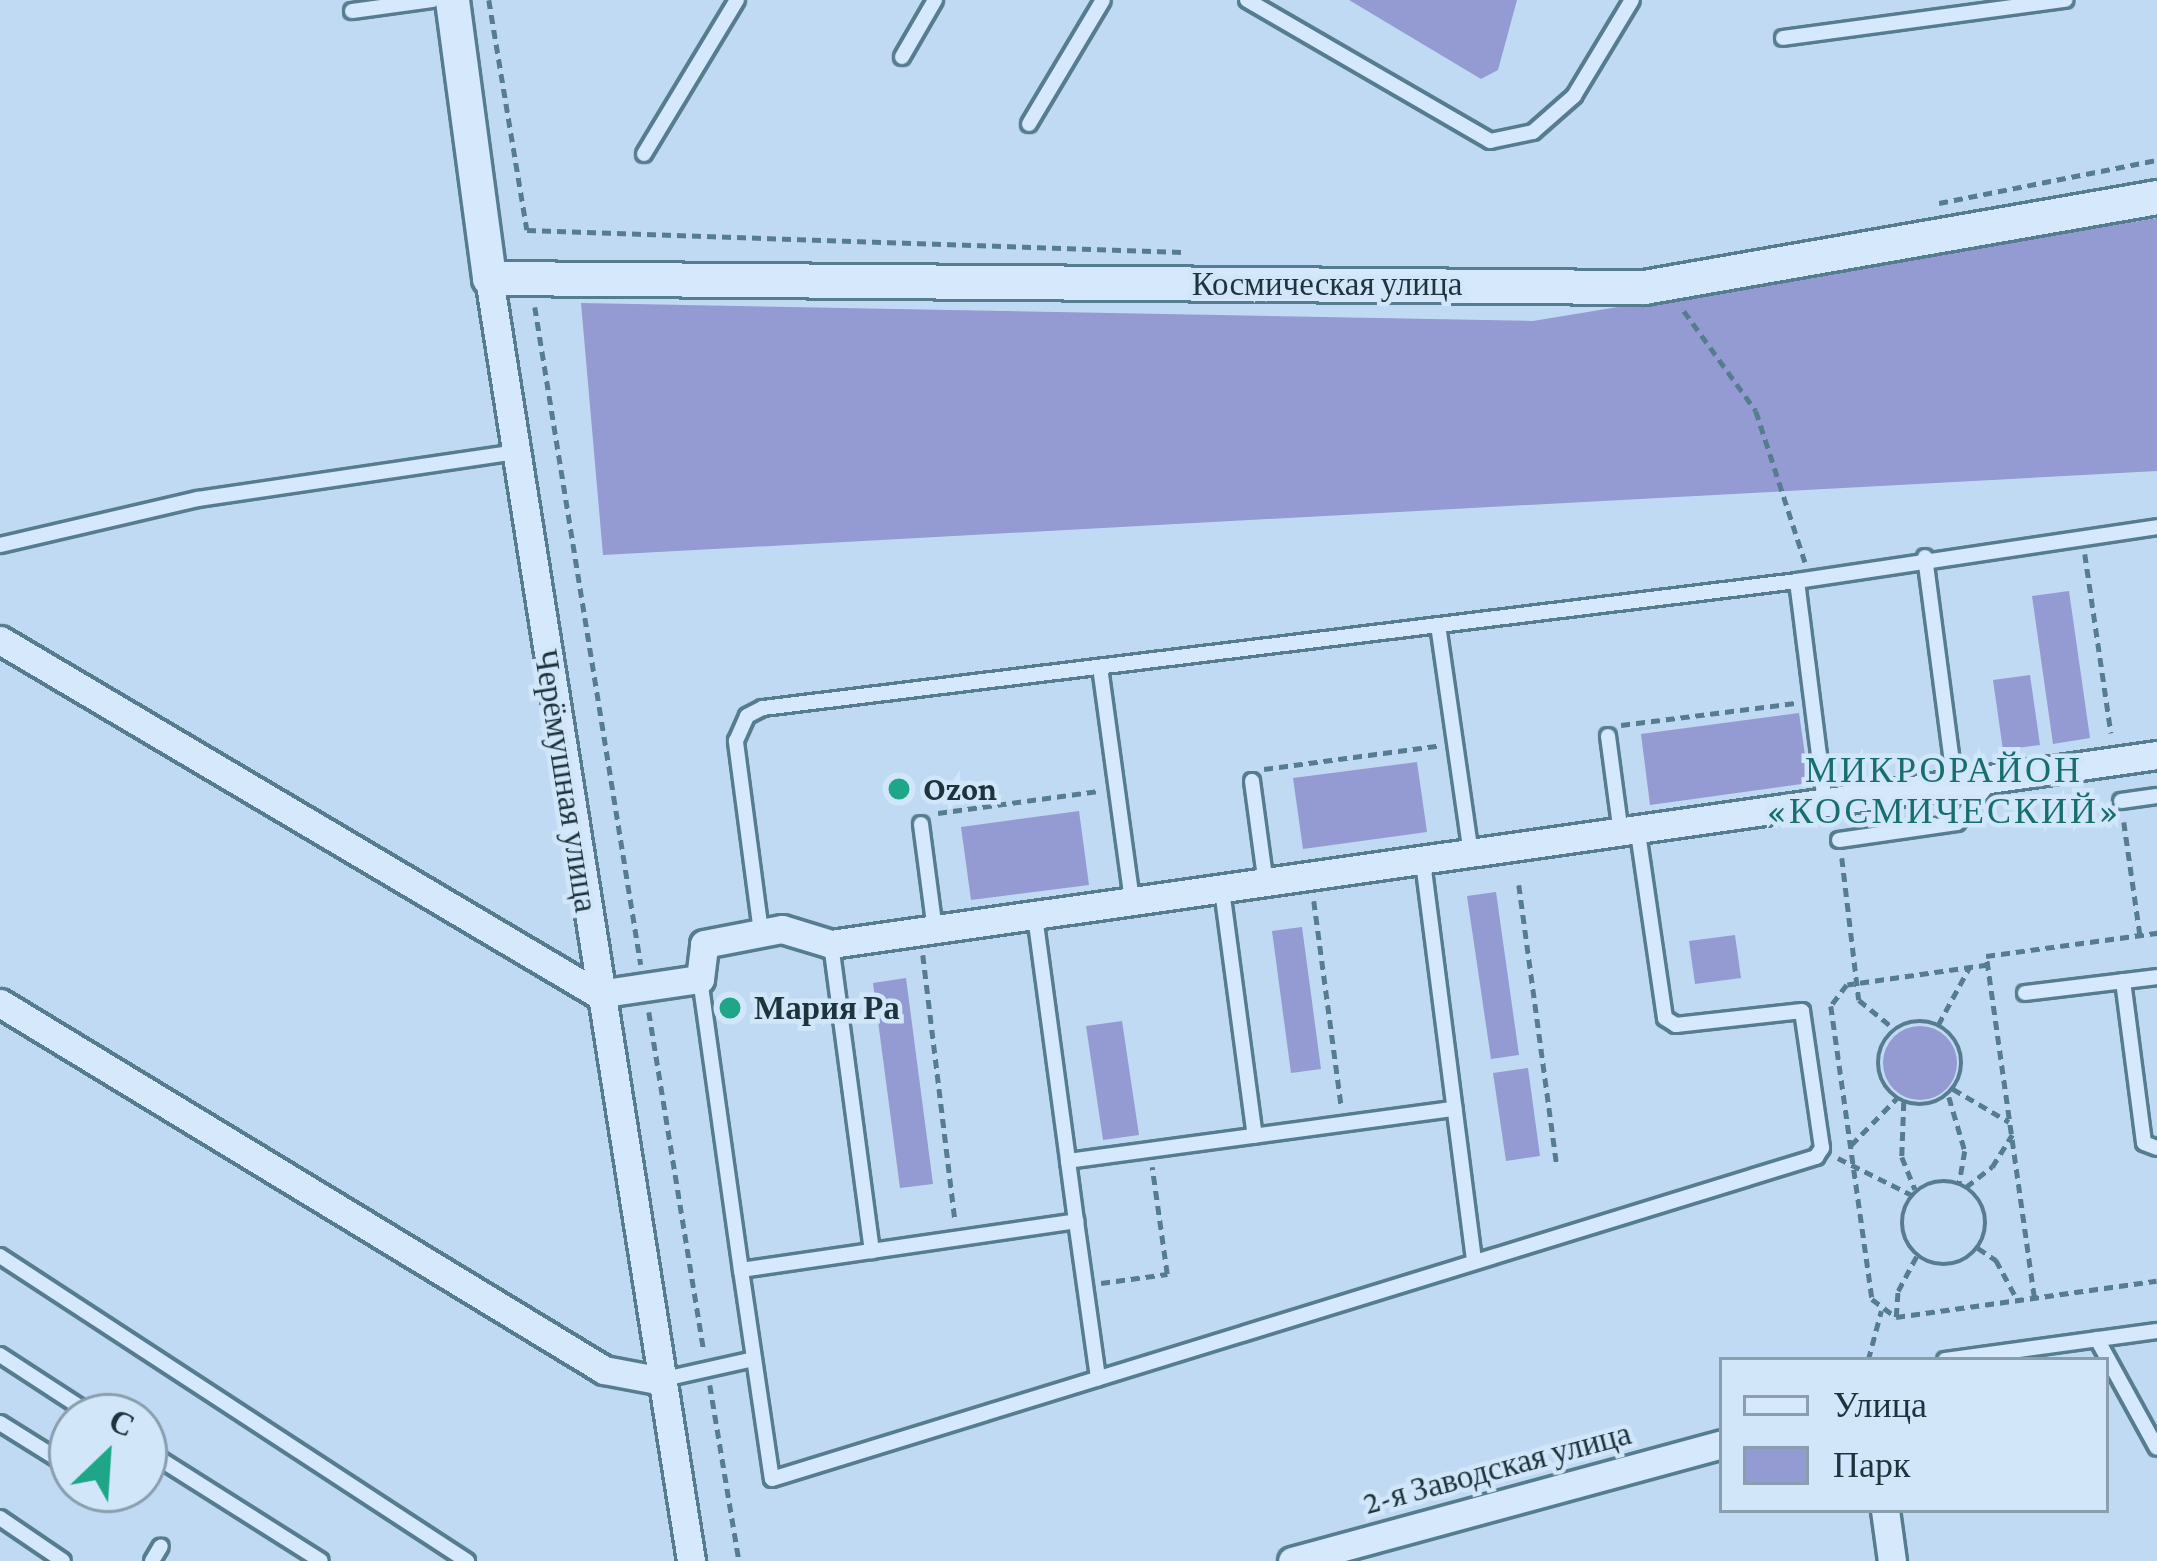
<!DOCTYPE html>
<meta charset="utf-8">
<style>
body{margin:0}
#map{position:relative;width:2157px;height:1561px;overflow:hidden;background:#c1daf3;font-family:"Crimson Pro",serif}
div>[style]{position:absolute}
.green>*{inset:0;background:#949ad2}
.round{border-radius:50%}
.path>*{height:4.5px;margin-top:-2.25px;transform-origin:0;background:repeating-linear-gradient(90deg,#567d8f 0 9px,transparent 0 15px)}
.path>.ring{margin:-2.25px;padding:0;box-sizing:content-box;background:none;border:4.5px solid #567d8f;border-radius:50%}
.roads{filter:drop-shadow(3px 0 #567d8f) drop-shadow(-3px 0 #567d8f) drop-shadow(0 3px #567d8f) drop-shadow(0 -3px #567d8f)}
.service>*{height:14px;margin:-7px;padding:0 7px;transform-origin:7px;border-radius:7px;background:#d6e9fc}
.minor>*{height:27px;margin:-13.5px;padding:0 13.5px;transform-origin:13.5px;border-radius:13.5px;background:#d6e9fc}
.tertiary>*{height:33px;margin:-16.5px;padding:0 16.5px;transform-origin:16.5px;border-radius:16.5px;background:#d6e9fc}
.dots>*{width:33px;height:33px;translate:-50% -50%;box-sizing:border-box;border:6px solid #d2e6f9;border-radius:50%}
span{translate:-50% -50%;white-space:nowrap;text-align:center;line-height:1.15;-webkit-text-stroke:9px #d2e6f9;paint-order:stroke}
.street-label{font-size:33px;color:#1c343d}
.poi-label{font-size:33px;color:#1c343d;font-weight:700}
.left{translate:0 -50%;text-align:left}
.neighbourhood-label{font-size:36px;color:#176e6f;letter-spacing:3px}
.legend{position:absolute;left:1719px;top:1357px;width:390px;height:156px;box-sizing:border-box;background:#d2e6f9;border:3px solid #899fae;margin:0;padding:15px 21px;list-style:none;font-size:36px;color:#1c343d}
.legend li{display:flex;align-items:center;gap:24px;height:60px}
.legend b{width:60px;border:3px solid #899fae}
.north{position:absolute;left:48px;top:1393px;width:120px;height:120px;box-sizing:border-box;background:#d2e6f9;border:3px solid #899fae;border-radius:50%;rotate:25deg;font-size:33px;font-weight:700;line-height:48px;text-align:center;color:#1c343d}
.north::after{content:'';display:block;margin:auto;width:42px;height:54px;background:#1fa588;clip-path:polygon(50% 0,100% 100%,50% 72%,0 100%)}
</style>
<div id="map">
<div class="green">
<i style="clip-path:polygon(1349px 0,1517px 0,1498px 70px,1481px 79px)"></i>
<i style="clip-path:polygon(2157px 218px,2157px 471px,603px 555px,581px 303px,1533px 321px)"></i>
<i style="clip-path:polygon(2069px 591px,2090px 738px,2053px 744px,2032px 596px)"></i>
<i style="clip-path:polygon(2030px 675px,2040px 745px,2003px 750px,1993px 680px)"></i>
<i style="clip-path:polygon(1799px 713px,1809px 783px,1650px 805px,1641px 734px)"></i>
<i style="clip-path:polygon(1417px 762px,1427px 832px,1303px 849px,1293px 778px)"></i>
<i style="clip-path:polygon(1079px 811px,1089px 885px,971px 900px,961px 827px)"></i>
<i style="clip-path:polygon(1496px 892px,1519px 1055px,1491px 1059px,1467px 896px)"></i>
<i style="clip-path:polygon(1302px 927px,1321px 1069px,1291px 1073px,1272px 931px)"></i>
<i style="clip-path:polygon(1735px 935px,1741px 978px,1695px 984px,1689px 941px)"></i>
<i style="clip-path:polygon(906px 978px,933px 1184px,900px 1188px,873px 983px)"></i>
<i style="clip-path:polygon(1122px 1021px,1139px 1135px,1103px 1140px,1086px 1026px)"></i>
<i class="round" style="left:1883px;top:1026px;width:74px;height:74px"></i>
<i style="clip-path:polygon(1528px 1068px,1540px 1156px,1506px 1161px,1493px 1073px)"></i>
</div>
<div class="path">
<i style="left:489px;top:0;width:233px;rotate:80.6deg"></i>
<i style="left:527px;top:230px;width:656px;rotate:1.92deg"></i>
<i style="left:1939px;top:203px;width:222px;rotate:-11.2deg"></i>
<i style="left:535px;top:307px;width:666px;rotate:80.85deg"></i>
<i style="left:1684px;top:311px;width:123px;rotate:54.2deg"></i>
<i style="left:1756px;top:411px;width:159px;rotate:72deg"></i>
<i style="left:2085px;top:554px;width:181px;rotate:81.7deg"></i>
<i style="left:1621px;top:725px;width:175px;rotate:-7.2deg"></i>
<i style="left:1264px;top:769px;width:175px;rotate:-7.6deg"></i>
<i style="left:938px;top:813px;width:162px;rotate:-7.8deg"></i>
<i style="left:2124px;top:822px;width:114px;rotate:81.9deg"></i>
<i style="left:1842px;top:858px;width:143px;rotate:83.2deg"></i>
<i style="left:1859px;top:1000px;width:43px;rotate:39.3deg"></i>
<i style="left:1519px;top:885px;width:284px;rotate:82.3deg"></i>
<i style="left:1314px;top:901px;width:205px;rotate:82.4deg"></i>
<i style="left:923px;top:955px;width:265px;rotate:83.1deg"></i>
<i style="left:1988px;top:965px;width:142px;rotate:171.9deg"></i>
<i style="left:1847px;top:985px;width:26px;rotate:127deg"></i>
<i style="left:1831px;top:1006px;width:296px;rotate:82deg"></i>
<i style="left:1872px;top:1299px;width:30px;rotate:37deg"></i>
<i style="left:1896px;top:1317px;width:263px;rotate:-7.9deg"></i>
<i style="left:649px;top:1012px;width:342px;rotate:80.8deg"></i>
<i class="ring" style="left:1878px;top:1021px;width:79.5px;height:79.5px"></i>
<i style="left:1938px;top:1025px;width:65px;rotate:-61.5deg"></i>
<i style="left:1953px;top:1089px;width:65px;rotate:30.5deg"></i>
<i style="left:1949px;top:1097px;width:56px;rotate:73.5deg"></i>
<i style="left:1965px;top:1151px;width:34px;rotate:100deg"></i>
<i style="left:1904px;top:1102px;width:55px;rotate:92.1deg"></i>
<i style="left:1902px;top:1157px;width:35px;rotate:68deg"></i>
<i style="left:1851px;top:1145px;width:66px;rotate:-45.6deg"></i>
<i style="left:1838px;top:1158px;width:83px;rotate:26.6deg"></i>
<i class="ring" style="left:1902px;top:1181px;width:79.5px;height:79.5px"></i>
<i style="left:1966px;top:1187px;width:33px;rotate:-38deg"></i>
<i style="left:1992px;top:1167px;width:38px;rotate:-58deg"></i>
<i style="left:1978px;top:1248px;width:22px;rotate:34deg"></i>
<i style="left:1996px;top:1260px;width:44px;rotate:61.7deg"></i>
<i style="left:1101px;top:1283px;width:67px;rotate:-7.8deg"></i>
<i style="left:1167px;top:1274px;width:108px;rotate:-98deg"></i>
<i style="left:2034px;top:1297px;width:344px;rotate:-98deg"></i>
<i style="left:1986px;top:956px;width:173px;rotate:-7.7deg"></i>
<i style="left:1896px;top:1317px;width:26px;rotate:-86deg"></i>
<i style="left:1898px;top:1291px;width:40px;rotate:-62deg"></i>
<i style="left:1868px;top:1360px;width:51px;rotate:-75.1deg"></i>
<i style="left:710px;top:1385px;width:178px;rotate:80.6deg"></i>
</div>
<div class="roads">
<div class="service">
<i style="left:1247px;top:0;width:281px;rotate:30.1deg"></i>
<i style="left:1490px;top:141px;width:44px;rotate:-11.8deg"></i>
<i style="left:1533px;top:132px;width:55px;rotate:-41.3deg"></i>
<i style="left:1574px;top:96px;width:112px;rotate:-58.9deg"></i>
<i style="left:352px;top:11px;width:81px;rotate:-7.8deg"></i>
<i style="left:1783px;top:38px;width:285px;rotate:-7.7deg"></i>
<i style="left:902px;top:57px;width:66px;rotate:-59.9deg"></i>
<i style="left:1029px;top:124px;width:144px;rotate:-59.2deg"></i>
<i style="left:644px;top:154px;width:180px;rotate:-58.9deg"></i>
<i style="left:0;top:545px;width:203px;rotate:-13.1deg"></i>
<i style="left:198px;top:499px;width:321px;rotate:-8.4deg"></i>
<i style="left:1925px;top:557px;width:231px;rotate:82.5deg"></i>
<i style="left:1797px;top:581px;width:223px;rotate:82.8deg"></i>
<i style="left:1438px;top:625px;width:232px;rotate:81.8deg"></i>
<i style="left:1100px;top:667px;width:237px;rotate:82.2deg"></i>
<i style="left:1608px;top:736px;width:99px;rotate:82.4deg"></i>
<i style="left:1252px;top:781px;width:104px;rotate:82.3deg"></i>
<i style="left:2121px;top:801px;width:36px;rotate:-8deg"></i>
<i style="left:921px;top:824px;width:107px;rotate:82.5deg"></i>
<i style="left:1839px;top:840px;width:119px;rotate:-8.2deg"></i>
<i style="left:1957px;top:823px;width:55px;rotate:-50.9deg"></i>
<i style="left:1423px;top:862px;width:403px;rotate:82.7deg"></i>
<i style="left:1222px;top:890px;width:248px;rotate:82.4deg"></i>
<i style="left:1035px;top:916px;width:247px;rotate:82.3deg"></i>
<i style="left:761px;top:932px;width:193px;rotate:-97.5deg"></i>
<i style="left:736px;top:741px;width:27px;rotate:-66deg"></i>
<i style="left:747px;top:716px;width:18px;rotate:-27deg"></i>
<i style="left:763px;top:708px;width:1042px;rotate:-7deg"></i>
<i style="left:1797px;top:581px;width:364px;rotate:-8.5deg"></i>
<i style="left:831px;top:944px;width:310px;rotate:82.4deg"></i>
<i style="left:700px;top:979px;width:294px;rotate:82deg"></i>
<i style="left:741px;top:1270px;width:339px;rotate:-8.3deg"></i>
<i style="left:1076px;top:1221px;width:61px;rotate:-97.6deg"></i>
<i style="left:1068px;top:1161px;width:390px;rotate:-7.7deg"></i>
<i style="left:2123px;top:981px;width:163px;rotate:82.6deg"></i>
<i style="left:2144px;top:1143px;width:14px;rotate:21deg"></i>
<i style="left:2025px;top:993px;width:133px;rotate:-6.9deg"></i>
<i style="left:1076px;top:1221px;width:159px;rotate:82deg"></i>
<i style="left:0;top:1256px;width:558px;rotate:33.15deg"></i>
<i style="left:741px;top:1270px;width:211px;rotate:81.6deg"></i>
<i style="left:772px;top:1479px;width:1093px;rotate:-17.14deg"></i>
<i style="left:1816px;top:1157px;width:11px;rotate:-56deg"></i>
<i style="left:1822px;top:1148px;width:138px;rotate:-98.3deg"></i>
<i style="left:1802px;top:1011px;width:127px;rotate:173.7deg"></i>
<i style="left:1676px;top:1025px;width:13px;rotate:-148deg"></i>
<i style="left:1665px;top:1018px;width:188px;rotate:-98.3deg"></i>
<i style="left:2097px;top:1339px;width:124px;rotate:61.2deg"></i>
<i style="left:0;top:1355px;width:113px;rotate:33.1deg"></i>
<i style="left:1945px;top:1360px;width:214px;rotate:-7.8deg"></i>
<i style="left:660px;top:1380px;width:96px;rotate:-12.6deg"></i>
<i style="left:0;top:1423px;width:85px;rotate:32deg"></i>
<i style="left:144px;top:1449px;width:209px;rotate:32.3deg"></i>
<i style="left:0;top:1518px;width:76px;rotate:34.3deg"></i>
<i style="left:152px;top:1561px;width:17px;rotate:-59deg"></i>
</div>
<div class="minor">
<i style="left:489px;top:278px;width:1299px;rotate:81.05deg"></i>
<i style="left:0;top:640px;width:695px;rotate:30.62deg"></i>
<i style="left:598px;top:994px;width:103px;rotate:-8.4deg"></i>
<i style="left:700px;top:979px;width:35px;rotate:-83deg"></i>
<i style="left:704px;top:944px;width:79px;rotate:-10.9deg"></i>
<i style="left:782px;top:929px;width:51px;rotate:17deg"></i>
<i style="left:831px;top:944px;width:1339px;rotate:-8.11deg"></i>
<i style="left:0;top:1003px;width:707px;rotate:31.28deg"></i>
<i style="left:604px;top:1370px;width:54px;rotate:10.7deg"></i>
<i style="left:1885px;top:1510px;width:51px;rotate:82.2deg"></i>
<i style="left:1292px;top:1561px;width:446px;rotate:-15.2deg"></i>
</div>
<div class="tertiary">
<i style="left:452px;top:0;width:280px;rotate:82.4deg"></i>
<i style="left:489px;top:278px;width:1155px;rotate:0.45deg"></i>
<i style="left:1644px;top:287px;width:521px;rotate:-9.95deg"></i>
</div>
</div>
<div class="dots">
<i style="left:899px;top:789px;background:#1fa588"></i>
<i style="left:730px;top:1008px;background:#1fa588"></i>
</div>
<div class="street-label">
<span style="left:1327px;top:284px">Космическая улица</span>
<span style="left:566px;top:781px;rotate:81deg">Черёмушная улица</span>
<span style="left:1497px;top:1468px;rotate:-15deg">2-я Заводская улица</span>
</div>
<div class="poi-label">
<span class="left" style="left:923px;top:789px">Ozon</span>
<span class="left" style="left:754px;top:1008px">Мария Ра</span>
</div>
<div class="neighbourhood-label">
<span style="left:1944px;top:791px">МИКРОРАЙОН<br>«КОСМИЧЕСКИЙ»</span>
</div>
<ul class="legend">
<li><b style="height:15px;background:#d6e9fc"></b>Улица</li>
<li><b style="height:33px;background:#949ad2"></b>Парк</li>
</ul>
<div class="north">С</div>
</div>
